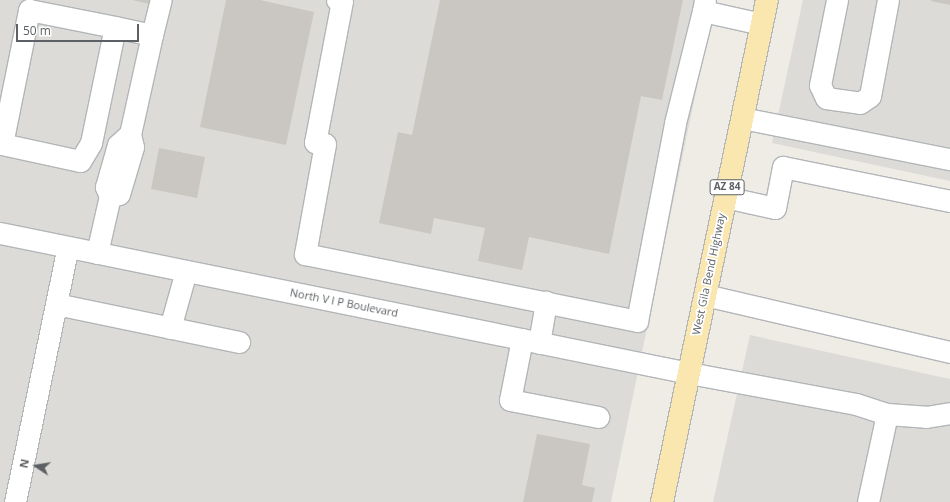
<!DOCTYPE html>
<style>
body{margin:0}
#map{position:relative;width:950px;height:502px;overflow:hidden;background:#eeece5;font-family:"Open Sans",sans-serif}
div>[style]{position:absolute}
.industrial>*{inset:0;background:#dddbd7}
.building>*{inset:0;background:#cac7c2}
.roads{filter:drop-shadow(1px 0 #b2b6b9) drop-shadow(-1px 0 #b2b6b9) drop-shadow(0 1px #b2b6b9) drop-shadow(0 -1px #b2b6b9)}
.minor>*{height:21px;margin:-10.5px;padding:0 10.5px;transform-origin:10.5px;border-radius:10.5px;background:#fff}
.major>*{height:22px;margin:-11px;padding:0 11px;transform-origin:11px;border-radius:11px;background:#fae7af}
span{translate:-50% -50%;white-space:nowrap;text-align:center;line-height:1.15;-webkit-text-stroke:3.5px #fff;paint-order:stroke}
.shield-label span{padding:1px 3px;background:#fff;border:1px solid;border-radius:3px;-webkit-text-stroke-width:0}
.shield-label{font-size:10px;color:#5d6165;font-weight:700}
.street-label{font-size:11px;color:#5d6165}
.north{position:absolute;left:16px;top:446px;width:40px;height:40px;-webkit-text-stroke:3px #fff;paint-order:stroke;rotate:282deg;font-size:11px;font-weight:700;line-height:16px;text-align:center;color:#5d6165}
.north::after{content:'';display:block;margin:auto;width:14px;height:18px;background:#5d6165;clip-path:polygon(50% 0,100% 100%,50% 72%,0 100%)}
.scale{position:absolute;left:16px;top:24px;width:123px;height:18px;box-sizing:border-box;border:2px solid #5d6165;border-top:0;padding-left:5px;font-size:12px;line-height:14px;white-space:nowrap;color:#5d6165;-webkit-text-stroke:3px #fff;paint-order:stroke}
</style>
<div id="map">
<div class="industrial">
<i style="clip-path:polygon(0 0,715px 0,611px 502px,0 502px)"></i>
<i style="clip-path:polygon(803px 0,950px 0,950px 181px,772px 143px)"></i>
<i style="clip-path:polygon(750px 335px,950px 379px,950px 502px,713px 502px)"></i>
</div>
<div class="building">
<i style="clip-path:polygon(132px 0,155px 0,154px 5px)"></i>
<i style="clip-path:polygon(226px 0,260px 0,314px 12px,286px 145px,200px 127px)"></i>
<i style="clip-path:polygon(440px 0,683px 0,662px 100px,641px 96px,609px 254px,529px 237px,522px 270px,478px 261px,485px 228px,434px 218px,431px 234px,379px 223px,398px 132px,412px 135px)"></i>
<i style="clip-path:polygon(931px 0,950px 0,950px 5px,931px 1px)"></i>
<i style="clip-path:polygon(159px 148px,205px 157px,197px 198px,151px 189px)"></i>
<i style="clip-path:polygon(537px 434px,590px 444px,582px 485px,595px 488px,592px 502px,523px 502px)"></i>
</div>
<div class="roads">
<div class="minor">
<i style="left:337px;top:0;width:5px;rotate:11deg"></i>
<i style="left:342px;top:1px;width:144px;rotate:100.8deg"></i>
<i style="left:315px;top:142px;width:10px;rotate:11deg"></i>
<i style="left:325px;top:144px;width:112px;rotate:100.3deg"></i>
<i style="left:305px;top:254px;width:339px;rotate:11.4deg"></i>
<i style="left:637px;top:321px;width:202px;rotate:-79.1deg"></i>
<i style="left:675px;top:123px;width:115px;rotate:-76deg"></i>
<i style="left:705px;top:0;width:11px;rotate:100deg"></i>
<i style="left:703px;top:11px;width:60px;rotate:12.4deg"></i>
<i style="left:837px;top:0;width:87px;rotate:101.3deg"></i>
<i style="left:820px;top:85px;width:14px;rotate:65deg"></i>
<i style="left:826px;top:98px;width:34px;rotate:8deg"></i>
<i style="left:860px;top:103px;width:12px;rotate:-35deg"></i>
<i style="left:870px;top:96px;width:98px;rotate:-79.4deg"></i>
<i style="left:115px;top:27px;width:118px;rotate:101.7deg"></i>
<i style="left:91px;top:143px;width:21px;rotate:121deg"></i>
<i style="left:80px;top:161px;width:80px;rotate:-167.7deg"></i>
<i style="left:2px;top:144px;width:137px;rotate:-78.6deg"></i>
<i style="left:29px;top:10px;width:88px;rotate:11.2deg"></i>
<i style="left:115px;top:27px;width:38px;rotate:12deg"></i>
<i style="left:152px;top:35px;width:101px;rotate:102.5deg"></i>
<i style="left:152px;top:35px;width:36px;rotate:-76deg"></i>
<i style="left:742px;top:118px;width:212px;rotate:11.2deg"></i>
<i style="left:725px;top:197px;width:51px;rotate:12.4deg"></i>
<i style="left:775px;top:208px;width:42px;rotate:-79deg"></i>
<i style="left:783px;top:167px;width:170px;rotate:11.5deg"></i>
<i style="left:0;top:233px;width:703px;rotate:11.49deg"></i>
<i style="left:689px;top:373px;width:170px;rotate:10.5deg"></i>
<i style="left:856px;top:404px;width:33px;rotate:18deg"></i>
<i style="left:887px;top:414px;width:39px;rotate:4deg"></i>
<i style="left:926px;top:417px;width:24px;rotate:-9deg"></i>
<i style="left:97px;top:253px;width:58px;rotate:-77.2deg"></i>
<i style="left:110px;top:196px;width:10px;rotate:-114deg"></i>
<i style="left:106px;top:187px;width:44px;rotate:-74.1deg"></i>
<i style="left:118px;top:145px;width:16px;rotate:-43deg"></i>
<i style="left:130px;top:134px;width:13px;rotate:77deg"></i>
<i style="left:133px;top:147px;width:49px;rotate:106.6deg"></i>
<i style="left:119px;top:194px;width:9px;rotate:167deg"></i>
<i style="left:705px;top:295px;width:252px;rotate:13.1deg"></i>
<i style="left:56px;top:304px;width:187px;rotate:11.7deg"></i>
<i style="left:170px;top:328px;width:59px;rotate:-74.3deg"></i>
<i style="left:522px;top:339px;width:62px;rotate:101.1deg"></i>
<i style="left:510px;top:400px;width:90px;rotate:10.9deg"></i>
<i style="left:539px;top:343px;width:42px;rotate:-80.3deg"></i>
<i style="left:15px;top:502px;width:260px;rotate:-78.3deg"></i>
<i style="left:868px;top:502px;width:90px;rotate:-77.8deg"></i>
</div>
<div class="major">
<i style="left:662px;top:502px;width:513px;rotate:-78.19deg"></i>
</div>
</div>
<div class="shield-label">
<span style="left:727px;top:187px">AZ 84</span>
</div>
<div class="street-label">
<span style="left:709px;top:274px;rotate:-78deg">West Gila Bend Highway</span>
<span style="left:344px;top:303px;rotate:11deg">North V I P Boulevard</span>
</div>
<div class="north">N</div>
<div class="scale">50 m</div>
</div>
